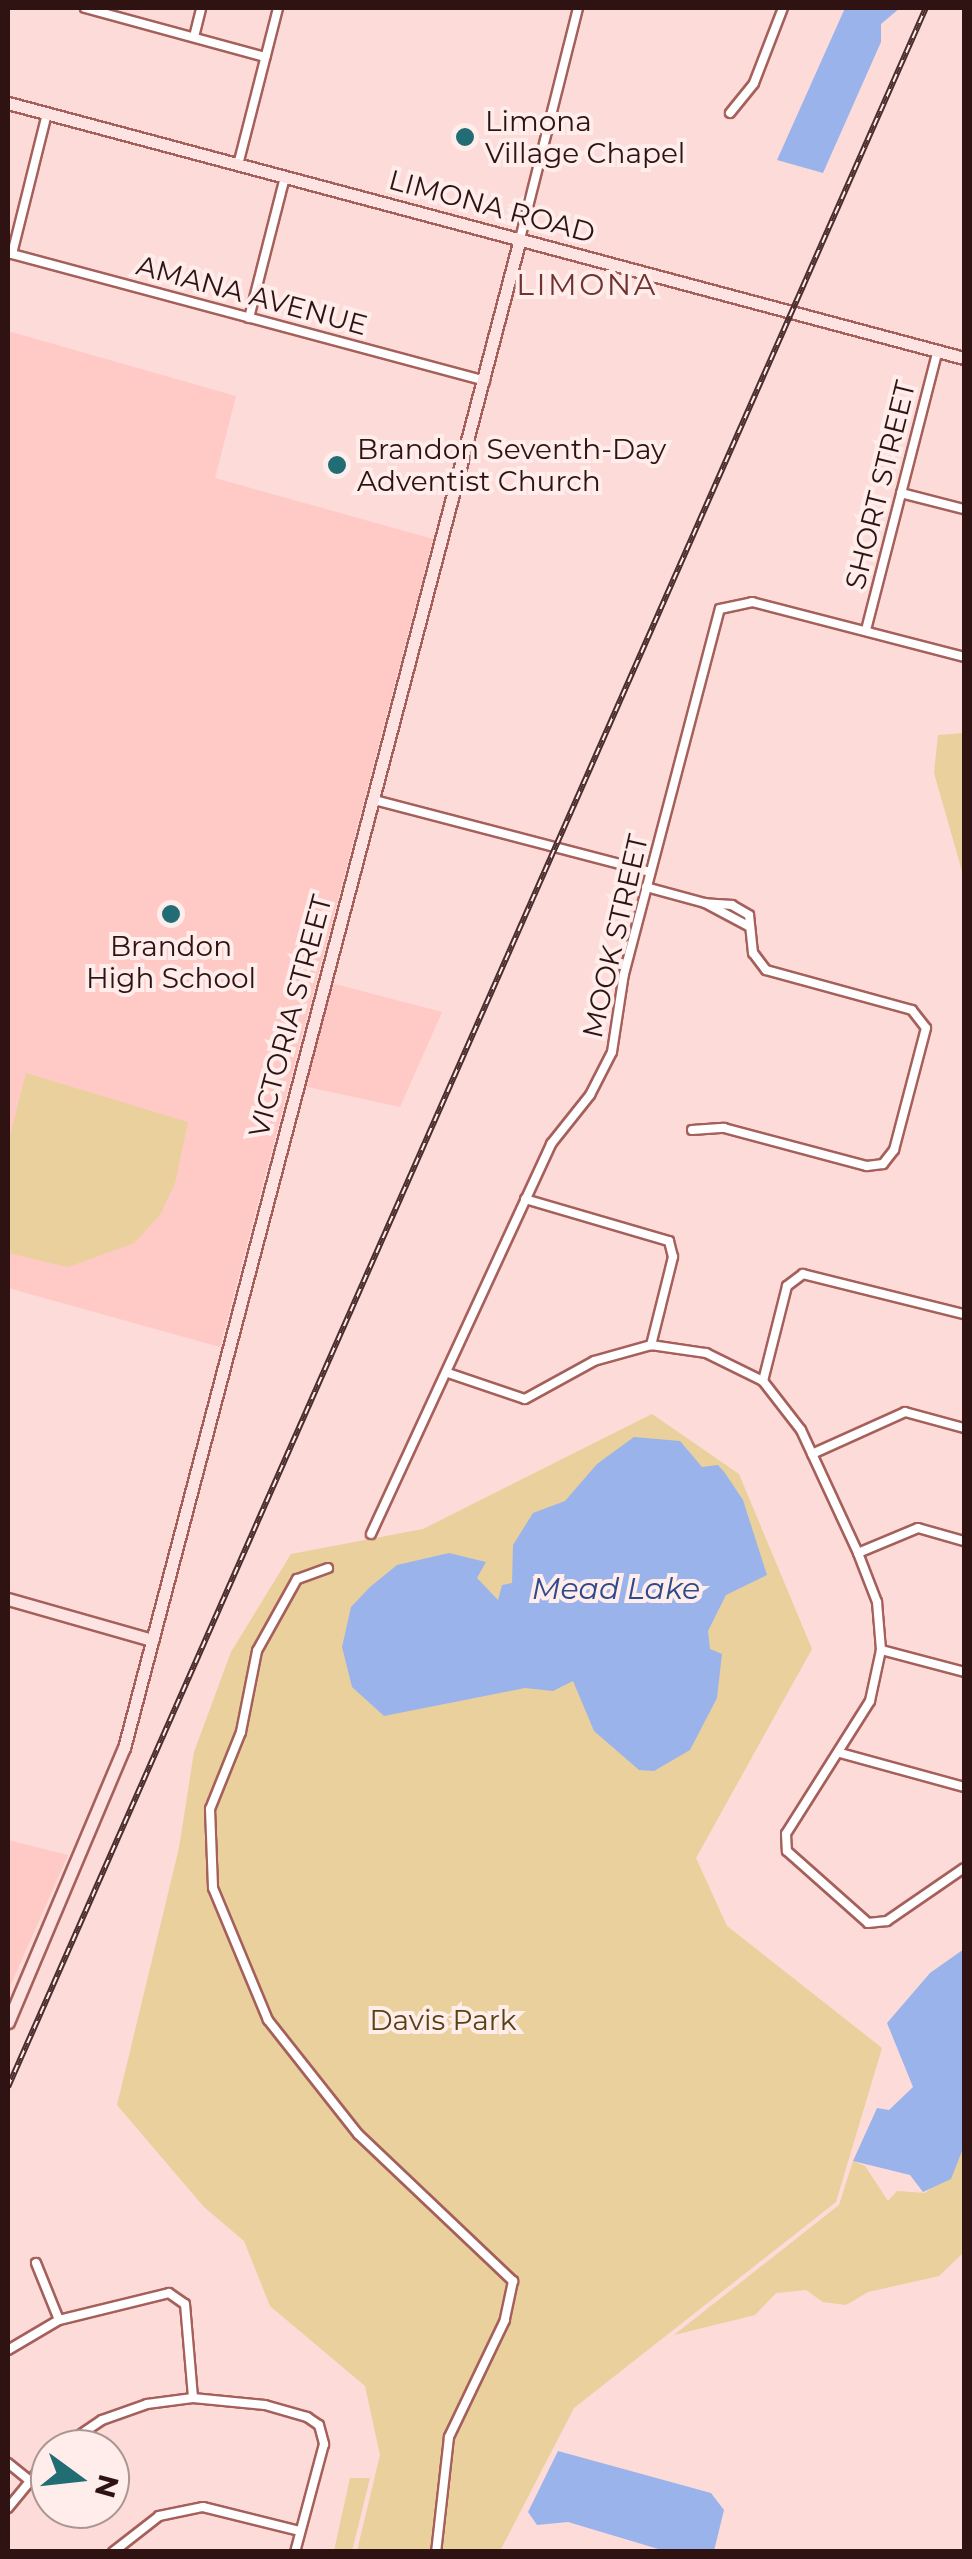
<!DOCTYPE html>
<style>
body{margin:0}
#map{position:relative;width:972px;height:2559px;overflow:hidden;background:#fcdbd8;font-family:Montserrat,sans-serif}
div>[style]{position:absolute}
.built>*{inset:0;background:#ffcac5}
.green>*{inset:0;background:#e9d09c}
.water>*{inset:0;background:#9ab4eb}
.roads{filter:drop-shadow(2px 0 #a5605b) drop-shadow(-2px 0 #a5605b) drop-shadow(0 2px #a5605b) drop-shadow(0 -2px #a5605b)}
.street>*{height:8px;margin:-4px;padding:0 4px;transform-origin:4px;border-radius:4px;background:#fff}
.secondary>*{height:11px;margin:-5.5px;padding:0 5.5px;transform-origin:5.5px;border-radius:5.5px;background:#fde4e2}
.rail>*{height:6px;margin-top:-3px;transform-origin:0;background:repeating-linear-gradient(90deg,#feedeb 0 8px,#4a2d2c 0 16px);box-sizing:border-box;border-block:2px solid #4a2d2c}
.dots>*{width:28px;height:28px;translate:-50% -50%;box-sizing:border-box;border:5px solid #feedeb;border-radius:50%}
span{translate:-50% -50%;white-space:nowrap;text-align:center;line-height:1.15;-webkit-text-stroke:8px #feedeb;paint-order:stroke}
.poi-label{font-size:28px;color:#2f1312}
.left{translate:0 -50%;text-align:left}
.street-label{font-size:28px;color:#2f1312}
.park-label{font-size:28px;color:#564213}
.neighbourhood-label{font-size:30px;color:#72322f;letter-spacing:2.5px}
.water-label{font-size:30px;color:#2e4a8b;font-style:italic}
.frame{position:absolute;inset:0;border:10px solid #2f1312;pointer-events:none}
.north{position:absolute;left:30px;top:2429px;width:100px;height:100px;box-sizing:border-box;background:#feedeb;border:2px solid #ab9694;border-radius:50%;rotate:105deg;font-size:28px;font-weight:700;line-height:40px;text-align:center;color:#2f1312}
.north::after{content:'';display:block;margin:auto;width:35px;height:45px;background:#226d74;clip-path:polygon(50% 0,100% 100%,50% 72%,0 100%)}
</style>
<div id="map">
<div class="built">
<i style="clip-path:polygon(8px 331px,236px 396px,215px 478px,433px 539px,220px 1347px,8px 1288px)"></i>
<i style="clip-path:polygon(331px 983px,442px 1012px,400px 1107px,303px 1086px)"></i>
<i style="clip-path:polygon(8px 1840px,68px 1855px,8px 1991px)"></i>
</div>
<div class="green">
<i style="clip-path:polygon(964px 733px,964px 878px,934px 773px,938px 735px)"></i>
<i style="clip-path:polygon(26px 1073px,188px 1122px,175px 1183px,160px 1215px,134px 1243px,68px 1267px,8px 1253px,8px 1144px)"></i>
<i style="clip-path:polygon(652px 1414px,739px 1474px,812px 1649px,696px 1858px,727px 1926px,882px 2048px,836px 2202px,574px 2408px,500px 2551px,357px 2551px,380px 2455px,365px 2386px,270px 2306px,244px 2241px,204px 2207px,117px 2105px,179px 1848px,194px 1752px,231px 1652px,291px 1554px,423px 1529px)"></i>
<i style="clip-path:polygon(964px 2146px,964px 2252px,939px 2276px,868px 2292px,846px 2305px,823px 2302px,806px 2290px,776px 2293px,755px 2315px,674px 2335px,839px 2205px,853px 2161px,865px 2166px,888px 2201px,897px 2191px,925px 2193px,954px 2170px)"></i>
<i style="clip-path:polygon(350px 2478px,370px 2478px,352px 2551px,334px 2551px)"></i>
</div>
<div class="water">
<i style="clip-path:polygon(845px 8px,900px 8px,881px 24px,881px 42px,823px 173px,777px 160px)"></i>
<i style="clip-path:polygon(634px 1437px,680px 1441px,702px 1467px,718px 1465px,725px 1473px,743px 1500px,767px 1575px,726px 1595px,708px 1631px,710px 1649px,722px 1654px,717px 1698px,690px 1750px,654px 1771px,639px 1770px,594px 1731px,573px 1681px,553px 1691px,525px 1688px,384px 1716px,352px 1687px,342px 1647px,351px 1607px,370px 1587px,397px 1565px,449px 1553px,486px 1562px,477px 1578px,498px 1600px,502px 1585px,512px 1583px,513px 1545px,533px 1513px,565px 1501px,597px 1464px)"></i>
<i style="clip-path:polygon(964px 1949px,964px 2146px,951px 2179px,923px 2192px,910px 2175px,853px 2161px,877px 2108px,889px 2110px,913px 2087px,887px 2023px,930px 1973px)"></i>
<i style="clip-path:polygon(558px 2451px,711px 2493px,724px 2510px,714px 2551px,665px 2551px,568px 2522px,537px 2525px,528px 2512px)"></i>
</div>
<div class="roads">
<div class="street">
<i style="left:85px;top:8px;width:187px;rotate:15.2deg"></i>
<i style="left:194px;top:37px;width:30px;rotate:-76deg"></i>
<i style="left:730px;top:113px;width:38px;rotate:-51deg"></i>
<i style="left:754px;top:83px;width:80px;rotate:-68.9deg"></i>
<i style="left:238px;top:165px;width:162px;rotate:-75.7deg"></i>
<i style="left:520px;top:239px;width:238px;rotate:-75.9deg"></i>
<i style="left:8px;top:253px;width:494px;rotate:15deg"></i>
<i style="left:12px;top:254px;width:144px;rotate:-76deg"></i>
<i style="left:249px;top:318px;width:146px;rotate:-75.7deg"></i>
<i style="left:901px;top:493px;width:65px;rotate:14.3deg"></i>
<i style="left:866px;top:630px;width:289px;rotate:-75.6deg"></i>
<i style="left:374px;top:800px;width:285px;rotate:14.6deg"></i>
<i style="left:646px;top:887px;width:61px;rotate:15.2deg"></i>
<i style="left:705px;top:903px;width:49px;rotate:28.1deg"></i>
<i style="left:692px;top:1130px;width:32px;rotate:-4deg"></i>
<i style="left:724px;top:1128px;width:148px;rotate:14.9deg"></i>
<i style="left:867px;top:1166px;width:16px;rotate:-7deg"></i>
<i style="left:883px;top:1164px;width:18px;rotate:-52deg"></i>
<i style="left:894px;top:1150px;width:126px;rotate:-75.3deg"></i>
<i style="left:926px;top:1028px;width:23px;rotate:-128deg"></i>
<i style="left:912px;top:1010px;width:151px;rotate:-164.7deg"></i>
<i style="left:766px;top:970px;width:21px;rotate:-127deg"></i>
<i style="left:753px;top:953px;width:38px;rotate:-96deg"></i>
<i style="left:749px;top:915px;width:20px;rotate:-150deg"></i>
<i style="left:732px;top:905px;width:27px;rotate:-176deg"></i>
<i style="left:525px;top:1199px;width:150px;rotate:16.3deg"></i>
<i style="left:669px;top:1241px;width:16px;rotate:76deg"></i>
<i style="left:673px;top:1257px;width:91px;rotate:104deg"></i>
<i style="left:448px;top:1373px;width:81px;rotate:18.7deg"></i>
<i style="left:525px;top:1399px;width:79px;rotate:-28.8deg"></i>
<i style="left:594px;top:1361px;width:59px;rotate:-15.7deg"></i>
<i style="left:651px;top:1345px;width:56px;rotate:8.3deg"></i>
<i style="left:706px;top:1353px;width:64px;rotate:26.2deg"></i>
<i style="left:763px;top:1381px;width:62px;rotate:52.2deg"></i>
<i style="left:801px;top:1430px;width:136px;rotate:65.1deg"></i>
<i style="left:858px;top:1553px;width:53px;rotate:68.8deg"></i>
<i style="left:877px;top:1602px;width:48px;rotate:85.2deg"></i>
<i style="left:881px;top:1650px;width:52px;rotate:102.2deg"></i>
<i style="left:870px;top:1701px;width:157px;rotate:122.3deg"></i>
<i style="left:786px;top:1834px;width:17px;rotate:87deg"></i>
<i style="left:787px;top:1851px;width:108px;rotate:41.6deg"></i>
<i style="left:868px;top:1923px;width:19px;rotate:-6deg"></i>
<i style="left:887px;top:1921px;width:93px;rotate:-34.5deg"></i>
<i style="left:763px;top:1381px;width:98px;rotate:-75.8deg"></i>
<i style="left:787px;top:1286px;width:20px;rotate:-37deg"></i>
<i style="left:803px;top:1274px;width:166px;rotate:14deg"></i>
<i style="left:812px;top:1454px;width:102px;rotate:-24.3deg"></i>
<i style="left:905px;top:1412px;width:61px;rotate:15.2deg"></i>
<i style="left:371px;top:1534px;width:430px;rotate:-65.2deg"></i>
<i style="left:551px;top:1144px;width:63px;rotate:-51.5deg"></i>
<i style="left:590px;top:1095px;width:48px;rotate:-62.9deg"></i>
<i style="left:612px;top:1052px;width:79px;rotate:-81.3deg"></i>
<i style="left:624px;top:974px;width:377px;rotate:-75.3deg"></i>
<i style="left:720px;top:609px;width:33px;rotate:-12deg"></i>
<i style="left:752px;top:602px;width:219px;rotate:14.5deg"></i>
<i style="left:858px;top:1553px;width:65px;rotate:-22.6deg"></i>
<i style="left:918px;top:1528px;width:48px;rotate:15.8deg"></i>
<i style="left:328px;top:1568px;width:33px;rotate:160deg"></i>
<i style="left:297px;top:1579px;width:82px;rotate:119.1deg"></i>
<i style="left:257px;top:1651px;width:83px;rotate:101.2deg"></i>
<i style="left:241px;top:1732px;width:83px;rotate:111.9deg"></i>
<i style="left:210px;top:1809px;width:79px;rotate:87.8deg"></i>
<i style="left:213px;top:1888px;width:143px;rotate:67.4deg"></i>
<i style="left:268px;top:2020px;width:145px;rotate:51.7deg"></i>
<i style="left:358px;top:2134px;width:214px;rotate:43.5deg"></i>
<i style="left:513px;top:2281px;width:40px;rotate:102deg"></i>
<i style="left:505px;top:2320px;width:130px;rotate:115.6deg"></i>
<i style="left:449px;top:2437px;width:116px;rotate:96.4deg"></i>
<i style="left:881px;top:1650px;width:86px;rotate:14.8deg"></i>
<i style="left:840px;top:1753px;width:129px;rotate:15.3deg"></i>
<i style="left:36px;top:2263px;width:61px;rotate:68deg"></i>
<i style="left:8px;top:2350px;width:59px;rotate:-30.5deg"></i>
<i style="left:59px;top:2320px;width:113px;rotate:-13.8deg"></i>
<i style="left:169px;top:2293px;width:19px;rotate:35deg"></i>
<i style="left:185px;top:2304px;width:94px;rotate:85.1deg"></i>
<i style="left:59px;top:2449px;width:52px;rotate:-34deg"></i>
<i style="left:102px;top:2420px;width:48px;rotate:-19.6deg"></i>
<i style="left:147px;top:2404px;width:46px;rotate:-7.4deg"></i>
<i style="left:193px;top:2398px;width:72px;rotate:5.6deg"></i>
<i style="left:265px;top:2405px;width:44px;rotate:15.9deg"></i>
<i style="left:307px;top:2417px;width:14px;rotate:34deg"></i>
<i style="left:319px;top:2425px;width:20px;rotate:75deg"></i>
<i style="left:324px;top:2444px;width:112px;rotate:105deg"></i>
<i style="left:8px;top:2463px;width:26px;rotate:39deg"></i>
<i style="left:8px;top:2508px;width:66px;rotate:-50.5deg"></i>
<i style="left:113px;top:2552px;width:58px;rotate:-38deg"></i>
<i style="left:159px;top:2516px;width:45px;rotate:-11.6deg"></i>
<i style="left:203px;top:2507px;width:100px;rotate:13.9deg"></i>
</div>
<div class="secondary">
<i style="left:8px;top:103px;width:989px;rotate:14.94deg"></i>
<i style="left:8px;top:1599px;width:150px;rotate:15.9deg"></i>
<i style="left:8px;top:2022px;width:298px;rotate:-67.1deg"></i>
<i style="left:124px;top:1748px;width:1560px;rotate:-75.3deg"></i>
</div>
</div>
<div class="rail">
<i style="left:8px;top:2087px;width:2273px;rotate:-66.18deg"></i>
</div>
<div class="dots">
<i style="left:465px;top:137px;background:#226d74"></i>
<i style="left:337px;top:465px;background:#226d74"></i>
<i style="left:171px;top:914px;background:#226d74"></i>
</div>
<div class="poi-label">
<span class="left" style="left:485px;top:137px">Limona<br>Village Chapel</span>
<span class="left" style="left:357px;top:465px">Brandon Seventh-Day<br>Adventist Church</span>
<span style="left:171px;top:962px">Brandon<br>High School</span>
</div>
<div class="street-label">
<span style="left:492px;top:206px;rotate:15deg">LIMONA ROAD</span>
<span style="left:252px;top:295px;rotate:15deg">AMANA AVENUE</span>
<span style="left:880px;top:485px;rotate:-76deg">SHORT STREET</span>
<span style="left:615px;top:936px;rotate:-77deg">MOOK STREET</span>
<span style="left:290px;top:1016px;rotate:-75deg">VICTORIA STREET</span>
</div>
<div class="park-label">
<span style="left:443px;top:2020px">Davis Park</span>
</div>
<div class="neighbourhood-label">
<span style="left:587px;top:285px">LIMONA</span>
</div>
<div class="water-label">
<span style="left:616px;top:1589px">Mead Lake</span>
</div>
<div class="frame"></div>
<div class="north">N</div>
</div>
